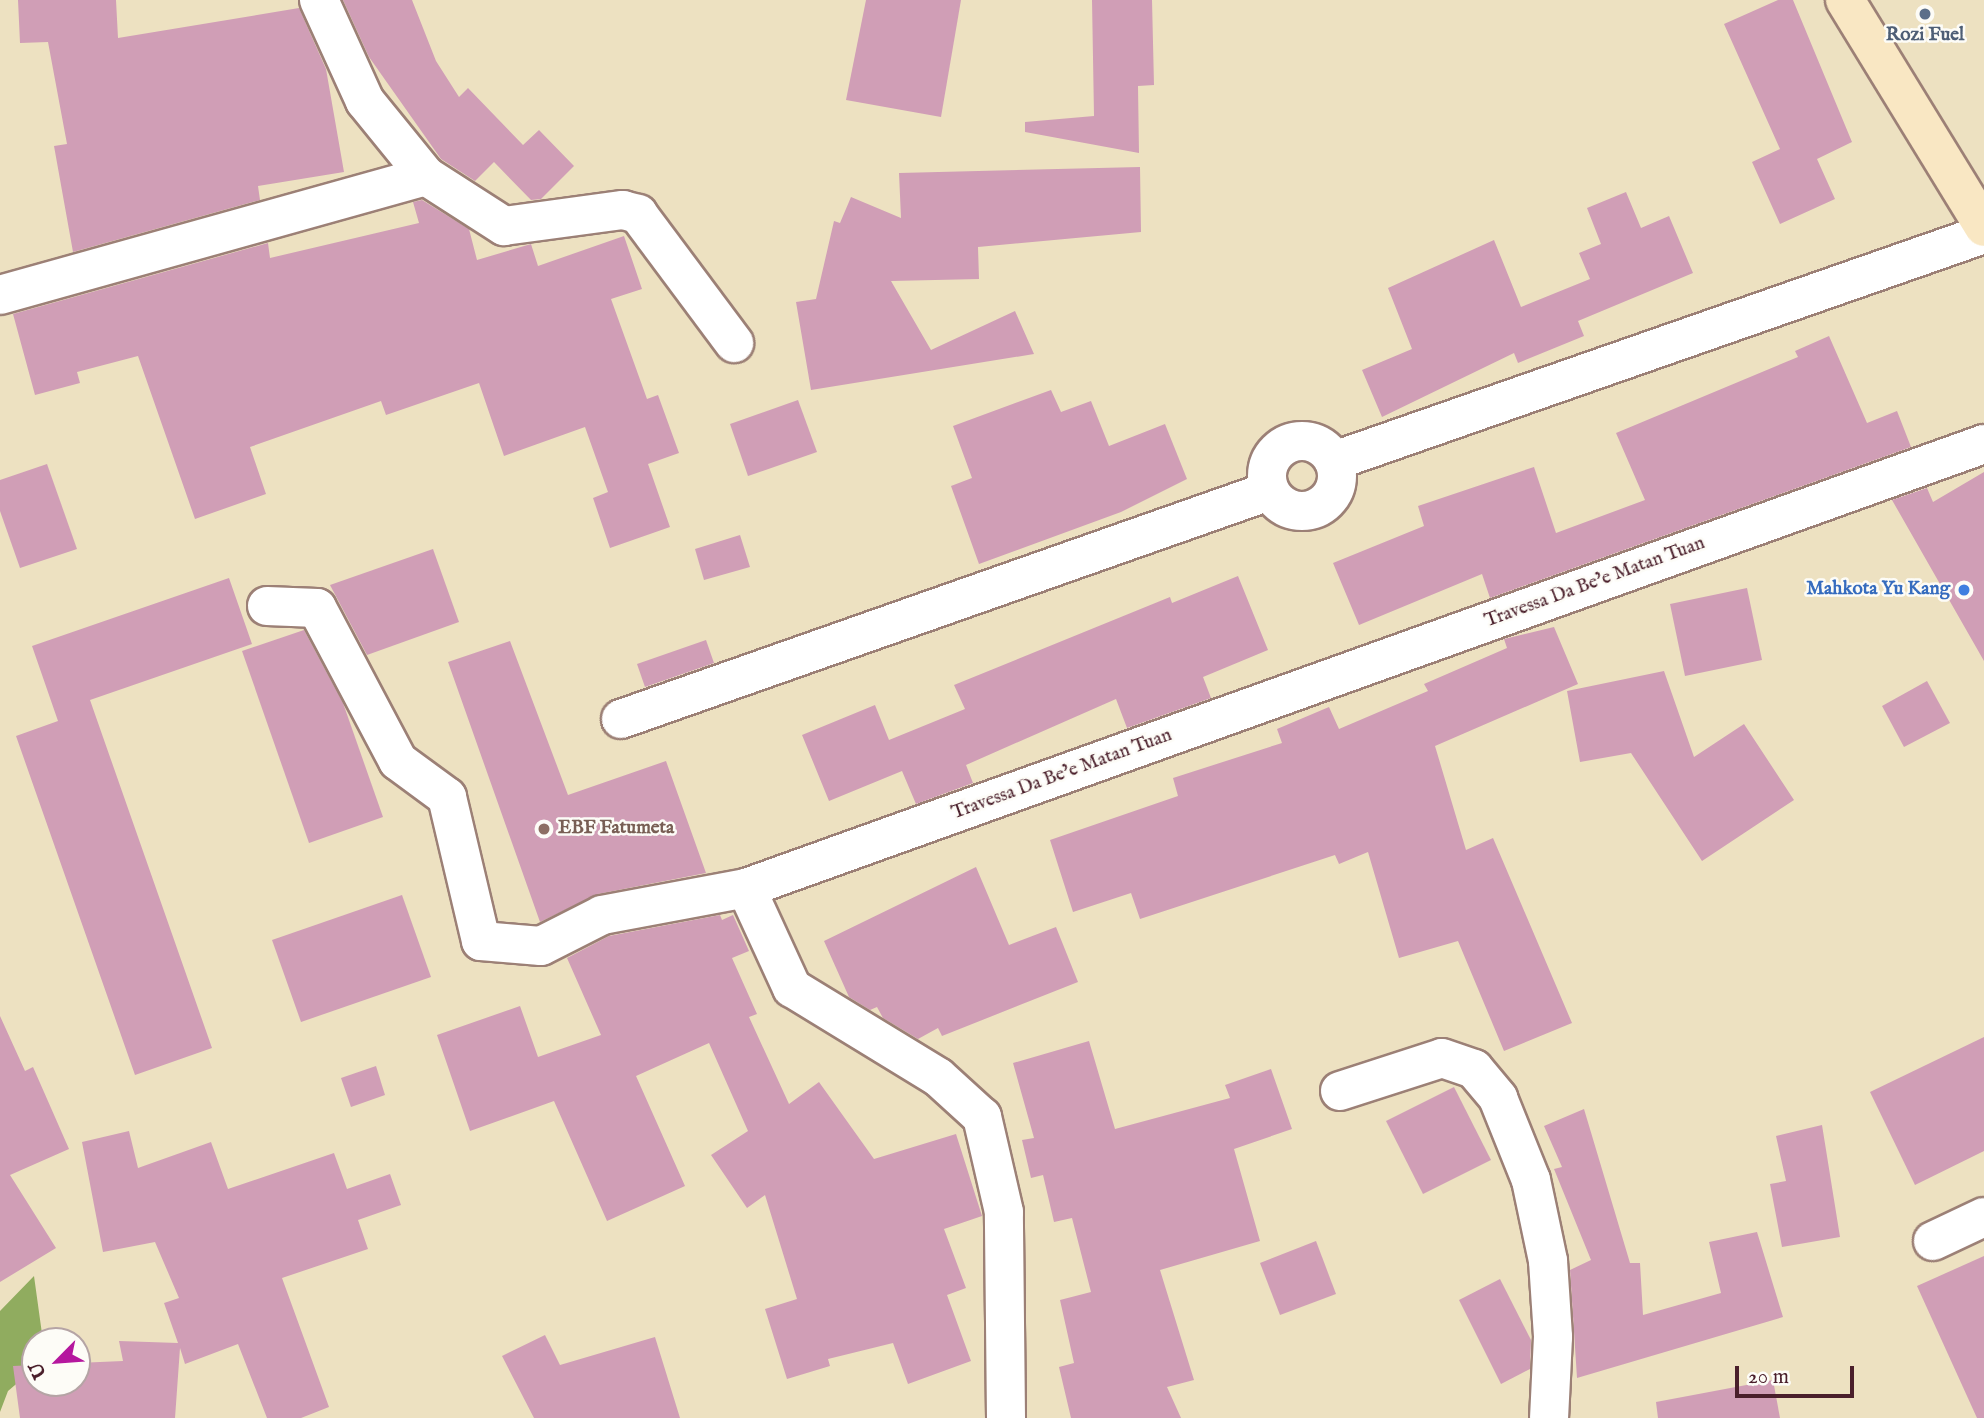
<!DOCTYPE html>
<meta charset="utf-8">
<style>
body{margin:0}
#map{position:relative;width:1984px;height:1418px;overflow:hidden;background:#ede1c1;font-family:"IM FELL English",serif}
div>[style]{position:absolute}
.forest>*{inset:0;background:#90ac5f}
.building>*{inset:0;background:#d09eb6}
.roads{filter:drop-shadow(2px 0 #9c8076) drop-shadow(-2px 0 #9c8076) drop-shadow(0 2px #9c8076) drop-shadow(0 -2px #9c8076)}
.street>*{height:38px;margin:-19px;padding:0 19px;transform-origin:19px;border-radius:19px;background:#fff}
.street>.ring{margin:-19px;padding:0;box-sizing:content-box;background:none;border:38px solid #fff;border-radius:50%}
.secondary>*{height:38px;margin:-19px;padding:0 19px;transform-origin:19px;border-radius:19px;background:#f9e7c3}
.dots>*{width:19px;height:19px;translate:-50% -50%;box-sizing:border-box;border:4px solid #fdfcf7;border-radius:50%}
span{translate:-50% -50%;white-space:nowrap;text-align:center;line-height:1.15;-webkit-text-stroke:5px #fdfcf7;paint-order:stroke}
.service-label{font-size:19px;color:#4e5e75;font-weight:700}
.street-label{font-size:19px;color:#4a1f2b}
.shop-label{font-size:19px;color:#366cbe;font-weight:700}
.right{translate:-100% -50%;text-align:right}
.education-label{font-size:19px;color:#785e54;font-weight:700}
.left{translate:0 -50%;text-align:left}
.north{position:absolute;left:21px;top:1327px;width:70px;height:70px;box-sizing:border-box;background:#fdfcf7;border:2px solid #b5a4a5;border-radius:50%;rotate:245deg;font-size:19px;font-weight:700;line-height:28px;text-align:center;color:#4a1f2b}
.north::after{content:'';display:block;margin:auto;width:24px;height:32px;background:#b5179e;clip-path:polygon(50% 0,100% 100%,50% 72%,0 100%)}
.scale{position:absolute;left:1735px;top:1366px;width:119px;height:32px;box-sizing:border-box;border:4px solid #4a1f2b;border-top:0;padding-left:9px;font-size:21px;line-height:24px;white-space:nowrap;color:#4a1f2b;-webkit-text-stroke:5px #fdfcf7;paint-order:stroke}
</style>
<div id="map">
<div class="forest">
<i style="clip-path:polygon(34px 1276px,43px 1341px,35px 1341px,35px 1368px,8px 1391px,0 1412px,0 1311px)"></i>
</div>
<div class="building">
<i style="clip-path:polygon(18px 0,116px 0,118px 38px,299px 8px,326px 69px,344px 172px,258px 186px,260px 200px,73px 252px,54px 146px,67px 144px,48px 42px,20px 43px)"></i>
<i style="clip-path:polygon(343px 0,412px 0,436px 61px,459px 97px,468px 88px,523px 145px,539px 130px,574px 166px,541px 199px,531px 200px,494px 162px,475px 181px,441px 159px,369px 57px)"></i>
<i style="clip-path:polygon(866px 0,961px 0,941px 117px,846px 100px)"></i>
<i style="clip-path:polygon(1092px 0,1152px 0,1154px 85px,1138px 86px,1139px 153px,1025px 132px,1025px 122px,1094px 116px)"></i>
<i style="clip-path:polygon(1778px 0,1793px 0,1852px 142px,1817px 159px,1835px 199px,1780px 224px,1752px 162px,1780px 149px,1724px 24px)"></i>
<i style="clip-path:polygon(1140px 167px,1141px 232px,978px 247px,979px 279px,891px 281px,931px 350px,1015px 311px,1034px 354px,811px 390px,796px 302px,816px 299px,834px 221px,840px 223px,851px 197px,901px 218px,899px 173px)"></i>
<i style="clip-path:polygon(1626px 192px,1641px 228px,1669px 216px,1693px 273px,1578px 321px,1584px 336px,1518px 363px,1514px 353px,1382px 417px,1362px 370px,1412px 349px,1388px 288px,1494px 240px,1521px 307px,1590px 279px,1579px 253px,1601px 244px,1587px 208px)"></i>
<i style="clip-path:polygon(422px 200px,469px 229px,477px 260px,531px 244px,538px 266px,624px 236px,642px 289px,611px 299px,647px 399px,658px 395px,679px 453px,648px 464px,670px 527px,610px 548px,593px 498px,608px 492px,585px 427px,504px 456px,479px 383px,386px 415px,381px 401px,250px 447px,266px 494px,195px 519px,138px 356px,77px 372px,80px 383px,35px 395px,13px 314px,268px 243px,270px 258px,419px 223px,413px 202px)"></i>
<i style="clip-path:polygon(1829px 336px,1867px 423px,1897px 411px,1911px 447px,1490px 598px,1482px 574px,1359px 625px,1333px 563px,1424px 526px,1418px 506px,1534px 467px,1556px 533px,1645px 500px,1616px 433px,1798px 357px,1795px 351px)"></i>
<i style="clip-path:polygon(1051px 390px,1061px 412px,1091px 401px,1109px 446px,1165px 424px,1187px 479px,1121px 512px,979px 564px,951px 486px,972px 478px,953px 426px)"></i>
<i style="clip-path:polygon(798px 400px,817px 452px,748px 476px,730px 424px)"></i>
<i style="clip-path:polygon(47px 464px,77px 549px,20px 568px,0 511px,0 480px)"></i>
<i style="clip-path:polygon(1984px 472px,1984px 661px,1892px 500px,1927px 488px,1933px 502px)"></i>
<i style="clip-path:polygon(740px 535px,750px 567px,704px 580px,695px 549px)"></i>
<i style="clip-path:polygon(433px 549px,459px 622px,367px 655px,330px 585px)"></i>
<i style="clip-path:polygon(1238px 576px,1268px 650px,1203px 677px,1211px 698px,1127px 728px,1116px 699px,966px 765px,973px 783px,916px 804px,902px 771px,829px 801px,802px 735px,875px 705px,889px 740px,965px 709px,954px 685px,1170px 597px,1172px 603px)"></i>
<i style="clip-path:polygon(229px 578px,252px 644px,90px 700px,212px 1048px,135px 1075px,16px 736px,58px 721px,32px 646px)"></i>
<i style="clip-path:polygon(1747px 588px,1762px 660px,1685px 676px,1670px 604px)"></i>
<i style="clip-path:polygon(1554px 627px,1578px 684px,1435px 746px,1466px 850px,1493px 838px,1572px 1023px,1504px 1051px,1458px 941px,1399px 958px,1368px 852px,1339px 864px,1335px 855px,1140px 919px,1131px 893px,1073px 912px,1050px 840px,1178px 796px,1173px 778px,1282px 743px,1277px 729px,1329px 707px,1339px 729px,1428px 691px,1424px 684px,1507px 648px,1504px 639px)"></i>
<i style="clip-path:polygon(304px 630px,343px 703px,383px 817px,309px 843px,242px 651px)"></i>
<i style="clip-path:polygon(706px 640px,714px 663px,645px 687px,637px 664px)"></i>
<i style="clip-path:polygon(510px 641px,568px 795px,666px 761px,706px 873px,598px 894px,540px 922px,448px 662px)"></i>
<i style="clip-path:polygon(1664px 671px,1694px 757px,1744px 724px,1794px 800px,1702px 861px,1631px 753px,1580px 762px,1567px 691px)"></i>
<i style="clip-path:polygon(1927px 681px,1950px 723px,1904px 747px,1882px 706px)"></i>
<i style="clip-path:polygon(976px 867px,1009px 945px,1056px 927px,1078px 982px,942px 1036px,938px 1028px,918px 1039px,883px 1018px,877px 1007px,870px 1010px,849px 997px,824px 941px)"></i>
<i style="clip-path:polygon(402px 895px,431px 977px,301px 1022px,272px 940px)"></i>
<i style="clip-path:polygon(720px 915px,722px 920px,733px 915px,749px 951px,732px 958px,757px 1014px,749px 1017px,789px 1104px,819px 1082px,874px 1159px,956px 1134px,982px 1216px,944px 1229px,966px 1288px,947px 1295px,971px 1361px,908px 1384px,893px 1343px,828px 1359px,830px 1366px,787px 1379px,765px 1309px,797px 1299px,765px 1195px,747px 1208px,711px 1155px,748px 1131px,709px 1043px,636px 1076px,685px 1186px,607px 1221px,554px 1101px,470px 1131px,437px 1035px,520px 1006px,538px 1057px,601px 1035px,567px 958px,609px 936px)"></i>
<i style="clip-path:polygon(0 1016px,25px 1071px,33px 1067px,69px 1149px,10px 1175px,56px 1248px,0 1282px)"></i>
<i style="clip-path:polygon(1984px 1037px,1984px 1151px,1915px 1185px,1870px 1092px)"></i>
<i style="clip-path:polygon(1089px 1041px,1115px 1129px,1230px 1098px,1225px 1085px,1271px 1069px,1292px 1129px,1234px 1149px,1260px 1241px,1160px 1270px,1194px 1380px,1167px 1387px,1181px 1418px,1071px 1418px,1059px 1367px,1074px 1363px,1060px 1300px,1091px 1292px,1072px 1218px,1054px 1222px,1043px 1175px,1031px 1178px,1022px 1140px,1034px 1138px,1013px 1063px)"></i>
<i style="clip-path:polygon(376px 1066px,385px 1095px,351px 1107px,341px 1078px)"></i>
<i style="clip-path:polygon(1454px 1087px,1491px 1160px,1423px 1194px,1386px 1121px)"></i>
<i style="clip-path:polygon(1584px 1109px,1630px 1263px,1640px 1263px,1643px 1315px,1721px 1293px,1709px 1242px,1757px 1232px,1783px 1317px,1577px 1378px,1570px 1270px,1591px 1260px,1554px 1169px,1562px 1167px,1544px 1126px)"></i>
<i style="clip-path:polygon(1822px 1125px,1840px 1237px,1782px 1247px,1770px 1184px,1786px 1181px,1776px 1136px)"></i>
<i style="clip-path:polygon(129px 1131px,138px 1168px,211px 1142px,228px 1189px,334px 1153px,347px 1189px,390px 1174px,401px 1205px,358px 1220px,368px 1249px,282px 1278px,329px 1407px,301px 1418px,267px 1418px,238px 1344px,185px 1364px,180px 1348px,175px 1418px,20px 1418px,13px 1366px,35px 1365px,35px 1383px,77px 1383px,77px 1363px,123px 1361px,119px 1341px,178px 1343px,164px 1303px,179px 1298px,155px 1242px,103px 1252px,82px 1142px)"></i>
<i style="clip-path:polygon(1316px 1241px,1336px 1294px,1280px 1315px,1260px 1263px)"></i>
<i style="clip-path:polygon(1984px 1256px,1984px 1418px,1977px 1418px,1917px 1286px)"></i>
<i style="clip-path:polygon(1500px 1279px,1531px 1340px,1530px 1369px,1501px 1384px,1459px 1300px)"></i>
<i style="clip-path:polygon(545px 1335px,560px 1365px,655px 1337px,680px 1418px,534px 1418px,502px 1356px)"></i>
<i style="clip-path:polygon(1773px 1380px,1780px 1418px,1658px 1418px,1656px 1402px)"></i>
</div>
<div class="roads">
<div class="street">
<i style="left:319px;top:0;width:111px;rotate:65.5deg"></i>
<i style="left:365px;top:101px;width:97px;rotate:50.9deg"></i>
<i style="left:426px;top:176px;width:93px;rotate:32.7deg"></i>
<i style="left:504px;top:226px;width:120px;rotate:-7.7deg"></i>
<i style="left:623px;top:210px;width:16px;rotate:15deg"></i>
<i style="left:638px;top:214px;width:161px;rotate:53.3deg"></i>
<i style="left:0;top:295px;width:442px;rotate:-15.6deg"></i>
<i class="ring" style="left:1267px;top:441px;width:32px;height:32px"></i>
<i style="left:1334px;top:461px;width:688px;rotate:-19.25deg"></i>
<i style="left:267px;top:606px;width:50px;rotate:2.3deg"></i>
<i style="left:317px;top:608px;width:173px;rotate:62.1deg"></i>
<i style="left:398px;top:761px;width:61px;rotate:36.3deg"></i>
<i style="left:447px;top:797px;width:148px;rotate:76.7deg"></i>
<i style="left:481px;top:941px;width:60px;rotate:4.8deg"></i>
<i style="left:541px;top:946px;width:68px;rotate:-26.9deg"></i>
<i style="left:602px;top:915px;width:147px;rotate:-10.6deg"></i>
<i style="left:621px;top:719px;width:687px;rotate:-19.38deg"></i>
<i style="left:1340px;top:1091px;width:107px;rotate:-17.9deg"></i>
<i style="left:1442px;top:1058px;width:34px;rotate:19deg"></i>
<i style="left:1474px;top:1069px;width:38px;rotate:50deg"></i>
<i style="left:1498px;top:1098px;width:88px;rotate:68.1deg"></i>
<i style="left:1531px;top:1180px;width:83px;rotate:78.1deg"></i>
<i style="left:1548px;top:1261px;width:76px;rotate:86.2deg"></i>
<i style="left:1553px;top:1337px;width:81px;rotate:92.8deg"></i>
<i style="left:1933px;top:1241px;width:56px;rotate:-25.2deg"></i>
<i style="left:1006px;top:1418px;width:206px;rotate:-90.6deg"></i>
<i style="left:1004px;top:1212px;width:98px;rotate:-103deg"></i>
<i style="left:982px;top:1117px;width:59px;rotate:-137.7deg"></i>
<i style="left:938px;top:1077px;width:171px;rotate:-148.6deg"></i>
<i style="left:792px;top:988px;width:110px;rotate:-114.7deg"></i>
<i style="left:746px;top:888px;width:1315px;rotate:-19.73deg"></i>
</div>
<div class="secondary">
<i style="left:1845px;top:0;width:266px;rotate:58.5deg"></i>
</div>
</div>
<div class="dots">
<i style="left:1925px;top:14px;background:#5c6f8a"></i>
<i style="left:1964px;top:590px;background:#3f7fe0"></i>
<i style="left:544px;top:829px;background:#8d6e63"></i>
</div>
<div class="service-label">
<span style="left:1925px;top:36px">Rozi Fuel</span>
</div>
<div class="street-label">
<span style="left:1595px;top:583px;rotate:-20deg">Travessa Da Be’e Matan Tuan</span>
<span style="left:1062px;top:775px;rotate:-20deg">Travessa Da Be’e Matan Tuan</span>
</div>
<div class="shop-label">
<span class="right" style="left:1950px;top:590px">Mahkota Yu Kang</span>
</div>
<div class="education-label">
<span class="left" style="left:558px;top:829px">EBF Fatumeta</span>
</div>
<div class="north">U</div>
<div class="scale">20 m</div>
</div>
